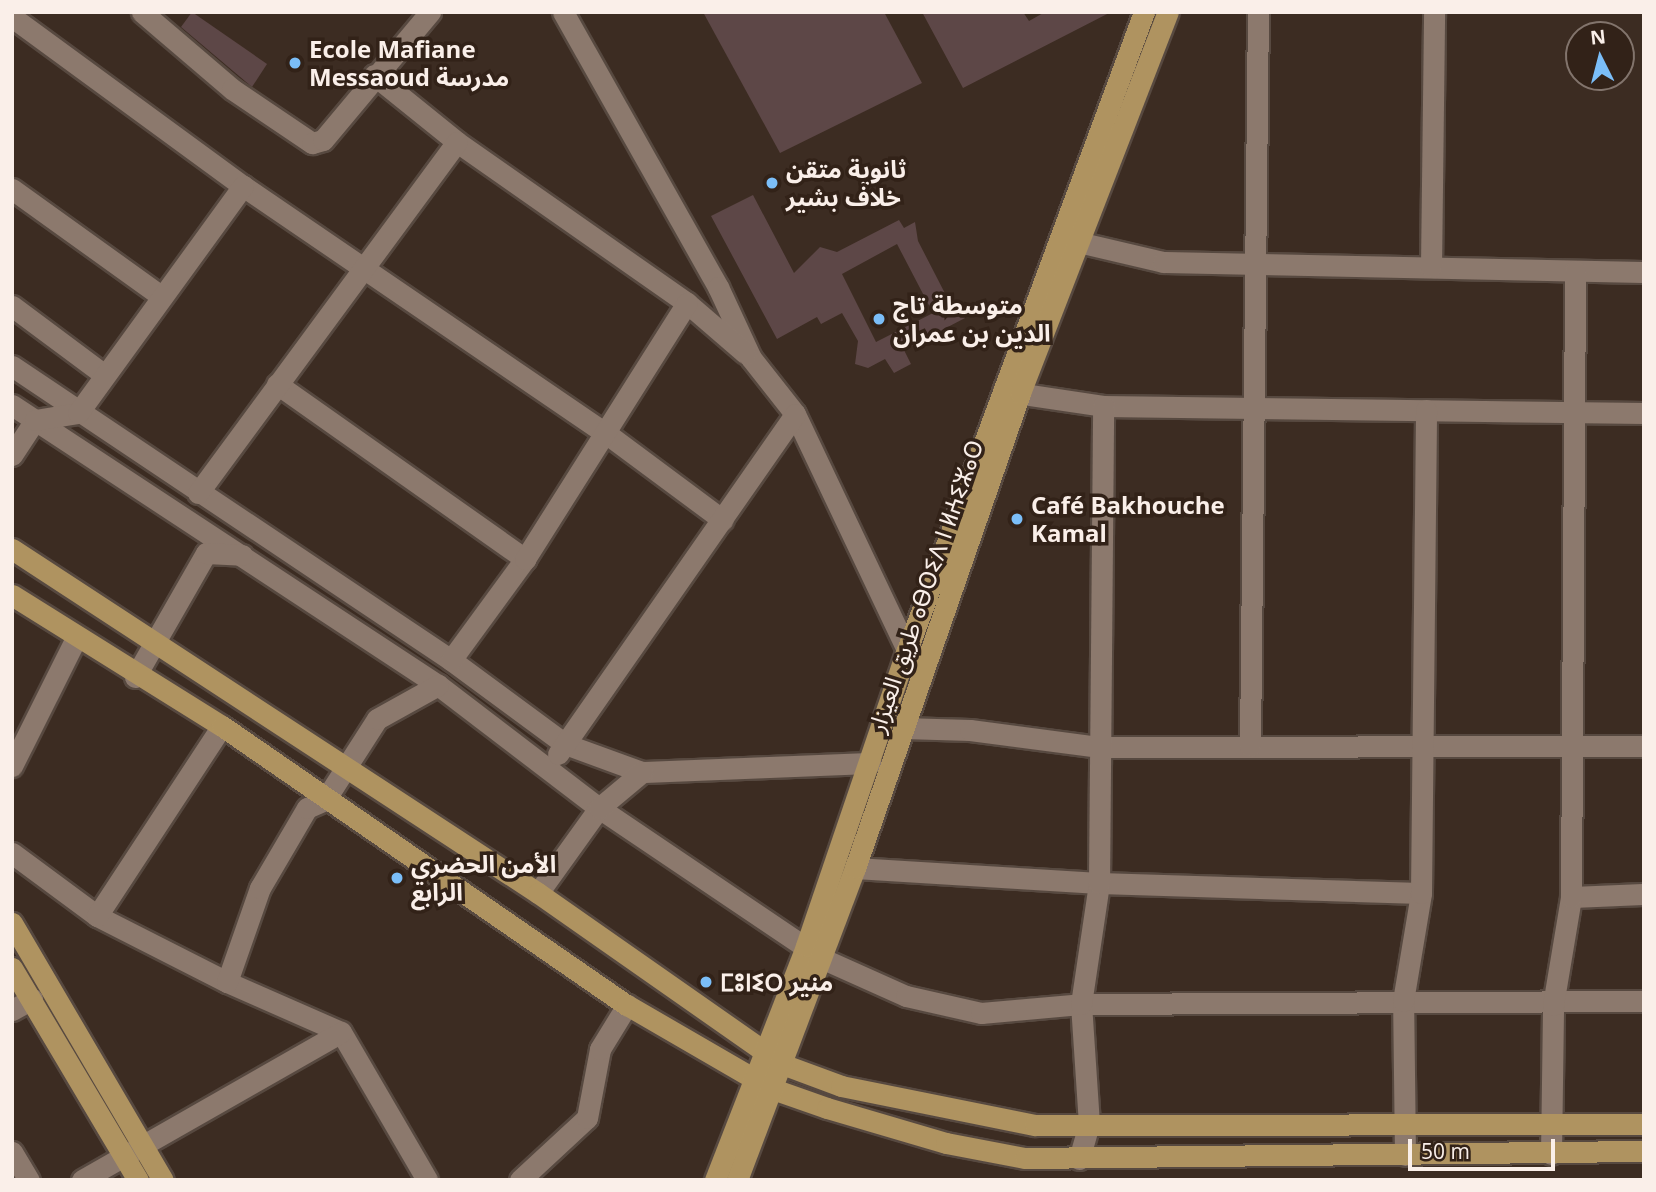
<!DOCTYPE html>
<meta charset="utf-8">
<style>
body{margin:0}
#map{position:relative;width:1656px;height:1192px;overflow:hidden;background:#3c2c22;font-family:"Open Sans","Noto Sans Arabic","Noto Sans Tifinagh",sans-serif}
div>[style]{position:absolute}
.building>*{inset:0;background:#5d4747}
.roads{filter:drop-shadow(2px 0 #574940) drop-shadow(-2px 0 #574940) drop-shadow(0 2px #574940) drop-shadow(0 -2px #574940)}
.minor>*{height:21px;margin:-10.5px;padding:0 10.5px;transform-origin:10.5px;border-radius:10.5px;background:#8c796d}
.major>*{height:21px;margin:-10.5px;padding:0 10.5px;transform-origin:10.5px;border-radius:10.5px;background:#af9360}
.dots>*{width:19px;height:19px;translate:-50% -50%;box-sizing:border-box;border:4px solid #322218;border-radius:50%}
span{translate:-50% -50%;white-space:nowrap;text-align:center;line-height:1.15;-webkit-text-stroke:7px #322218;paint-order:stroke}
.poi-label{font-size:24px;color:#faefe9;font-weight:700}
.left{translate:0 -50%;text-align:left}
.street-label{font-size:24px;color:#faefe9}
.frame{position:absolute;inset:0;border:14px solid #faefe9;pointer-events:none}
.north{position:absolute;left:1565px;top:21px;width:70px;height:70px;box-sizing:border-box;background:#322218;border:2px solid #82746c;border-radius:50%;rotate:354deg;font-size:19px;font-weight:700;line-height:28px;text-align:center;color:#faefe9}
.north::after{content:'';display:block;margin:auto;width:24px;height:32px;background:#7bbef8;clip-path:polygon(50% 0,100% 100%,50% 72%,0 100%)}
.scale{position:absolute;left:1408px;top:1139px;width:147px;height:32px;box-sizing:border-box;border:4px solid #faefe9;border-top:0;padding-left:9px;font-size:21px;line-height:24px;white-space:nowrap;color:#faefe9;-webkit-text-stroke:5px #322218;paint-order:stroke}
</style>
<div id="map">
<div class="building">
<i style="clip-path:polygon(192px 12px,267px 64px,252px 87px,181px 27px)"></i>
<i style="clip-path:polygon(703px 12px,884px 12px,922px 83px,780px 153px)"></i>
<i style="clip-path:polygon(922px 12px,1023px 12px,1029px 21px,1045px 12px,1111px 12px,963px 88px)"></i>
<i style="clip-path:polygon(evenodd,753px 195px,794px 273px,820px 247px,837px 252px,899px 220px,904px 228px,915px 222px,918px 241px,951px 305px,957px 302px,965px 318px,904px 350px,911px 364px,894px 373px,885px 359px,868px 368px,855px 364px,858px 341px,842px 313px,821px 324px,817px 317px,777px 339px,711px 216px,753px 195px,897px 244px,933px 313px,876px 342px,842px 274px,897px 244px)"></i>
</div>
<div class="roads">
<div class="minor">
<i style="left:142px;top:12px;width:118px;rotate:40.5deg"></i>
<i style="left:232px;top:89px;width:97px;rotate:34deg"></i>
<i style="left:312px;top:143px;width:11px;rotate:-15deg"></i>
<i style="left:323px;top:140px;width:167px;rotate:-50.1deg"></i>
<i style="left:563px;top:12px;width:316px;rotate:60.6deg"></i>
<i style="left:718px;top:287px;width:78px;rotate:65.1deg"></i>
<i style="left:751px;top:358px;width:71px;rotate:51.8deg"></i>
<i style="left:795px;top:414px;width:261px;rotate:64.6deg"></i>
<i style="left:907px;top:650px;width:14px;rotate:30deg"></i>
<i style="left:12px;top:17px;width:286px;rotate:36.2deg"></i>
<i style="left:243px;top:186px;width:440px;rotate:34.3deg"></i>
<i style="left:607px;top:434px;width:144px;rotate:36.6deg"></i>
<i style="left:374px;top:75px;width:107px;rotate:38.9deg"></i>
<i style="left:457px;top:142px;width:281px;rotate:35deg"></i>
<i style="left:687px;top:303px;width:77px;rotate:40.8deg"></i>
<i style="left:12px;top:189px;width:183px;rotate:35.7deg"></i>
<i style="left:1061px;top:238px;width:105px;rotate:13.2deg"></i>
<i style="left:1163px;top:262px;width:481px;rotate:1.2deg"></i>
<i style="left:1431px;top:267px;width:255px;rotate:-89.3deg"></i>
<i style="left:12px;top:306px;width:112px;rotate:36.7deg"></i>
<i style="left:12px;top:366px;width:528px;rotate:33.81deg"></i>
<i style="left:451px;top:660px;width:142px;rotate:36.4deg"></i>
<i style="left:565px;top:744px;width:82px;rotate:20deg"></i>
<i style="left:642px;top:772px;width:229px;rotate:-2.3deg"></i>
<i style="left:277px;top:384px;width:304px;rotate:35.2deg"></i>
<i style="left:1003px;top:391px;width:101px;rotate:8.5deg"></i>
<i style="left:1103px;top:406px;width:541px;rotate:0.74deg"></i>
<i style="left:12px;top:405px;width:510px;rotate:33.32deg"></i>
<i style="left:438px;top:685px;width:203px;rotate:37.4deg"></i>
<i style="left:599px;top:808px;width:268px;rotate:34deg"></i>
<i style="left:821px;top:958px;width:93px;rotate:24.1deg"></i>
<i style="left:906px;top:996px;width:77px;rotate:12.8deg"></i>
<i style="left:981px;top:1013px;width:100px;rotate:-5.1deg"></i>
<i style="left:1081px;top:1004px;width:563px;rotate:-0.31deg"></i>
<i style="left:12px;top:455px;width:42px;rotate:-56.7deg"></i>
<i style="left:35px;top:420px;width:44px;rotate:-9.2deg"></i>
<i style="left:78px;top:413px;width:281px;rotate:-54deg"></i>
<i style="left:198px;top:493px;width:436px;rotate:-53.6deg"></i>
<i style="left:451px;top:660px;width:125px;rotate:-53.8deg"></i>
<i style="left:525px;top:559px;width:303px;rotate:-57.7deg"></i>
<i style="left:135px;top:677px;width:143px;rotate:-60.2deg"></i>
<i style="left:206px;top:553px;width:36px;rotate:3deg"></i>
<i style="left:903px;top:728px;width:67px;rotate:1.7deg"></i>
<i style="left:970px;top:730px;width:131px;rotate:7.5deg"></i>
<i style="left:1100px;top:747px;width:544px;rotate:-0.11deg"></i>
<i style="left:1250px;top:746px;width:734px;rotate:-89.38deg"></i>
<i style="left:558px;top:754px;width:414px;rotate:-55.1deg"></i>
<i style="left:12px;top:766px;width:143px;rotate:-63.4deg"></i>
<i style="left:12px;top:853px;width:106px;rotate:36.5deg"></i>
<i style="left:97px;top:916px;width:146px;rotate:26.9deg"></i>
<i style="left:227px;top:982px;width:124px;rotate:23.7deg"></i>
<i style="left:341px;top:1032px;width:171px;rotate:59.8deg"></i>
<i style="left:855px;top:868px;width:244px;rotate:3.5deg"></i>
<i style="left:1099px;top:883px;width:322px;rotate:1.8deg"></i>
<i style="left:538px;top:893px;width:105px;rotate:-54.3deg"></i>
<i style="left:599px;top:808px;width:56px;rotate:-39.9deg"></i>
<i style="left:1571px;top:897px;width:73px;rotate:-2.4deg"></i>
<i style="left:97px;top:916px;width:227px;rotate:-56.7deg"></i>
<i style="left:227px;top:982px;width:100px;rotate:-70.7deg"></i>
<i style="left:260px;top:888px;width:93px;rotate:-59.6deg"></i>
<i style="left:307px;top:808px;width:20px;rotate:-24deg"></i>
<i style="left:325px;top:800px;width:96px;rotate:-57.3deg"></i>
<i style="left:377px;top:719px;width:70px;rotate:-29.1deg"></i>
<i style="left:12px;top:1010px;width:23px;rotate:-29deg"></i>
<i style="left:12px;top:1152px;width:33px;rotate:59deg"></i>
<i style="left:1551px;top:1154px;width:149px;rotate:-89.2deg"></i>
<i style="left:1553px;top:1005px;width:109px;rotate:-80.5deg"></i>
<i style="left:1571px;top:897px;width:626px;rotate:-89.63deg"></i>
<i style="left:1405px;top:1155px;width:154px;rotate:-90.7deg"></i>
<i style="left:1403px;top:1001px;width:109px;rotate:-80.5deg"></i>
<i style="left:1421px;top:893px;width:483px;rotate:-89.4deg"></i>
<i style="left:1079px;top:1159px;width:36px;rotate:-74deg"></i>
<i style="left:1089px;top:1124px;width:120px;rotate:-93.8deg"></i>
<i style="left:1081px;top:1004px;width:122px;rotate:-81.5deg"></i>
<i style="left:1099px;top:883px;width:477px;rotate:-89.5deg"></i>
<i style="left:82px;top:1180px;width:298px;rotate:-29.7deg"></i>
<i style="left:520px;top:1180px;width:91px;rotate:-42.8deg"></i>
<i style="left:587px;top:1118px;width:70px;rotate:-79.3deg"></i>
<i style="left:600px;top:1049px;width:52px;rotate:-58.5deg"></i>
</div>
<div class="major">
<i style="left:12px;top:549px;width:628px;rotate:33.18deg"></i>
<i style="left:538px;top:893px;width:298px;rotate:35deg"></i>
<i style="left:782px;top:1064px;width:63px;rotate:20.4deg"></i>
<i style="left:841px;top:1086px;width:198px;rotate:11.4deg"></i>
<i style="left:1035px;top:1125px;width:609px;rotate:-0.09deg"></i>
<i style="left:12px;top:595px;width:248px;rotate:32deg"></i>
<i style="left:222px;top:726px;width:492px;rotate:34.6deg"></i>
<i style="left:627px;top:1005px;width:165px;rotate:30.1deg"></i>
<i style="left:770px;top:1088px;width:60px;rotate:19.3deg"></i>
<i style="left:827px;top:1108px;width:124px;rotate:16.4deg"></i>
<i style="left:946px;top:1143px;width:80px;rotate:10.8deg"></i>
<i style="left:1025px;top:1158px;width:619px;rotate:-0.65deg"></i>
<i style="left:12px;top:923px;width:298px;rotate:59.6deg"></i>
<i style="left:12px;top:968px;width:247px;rotate:59.3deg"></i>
<i style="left:715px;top:1180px;width:251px;rotate:-68.7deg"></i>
<i style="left:806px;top:946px;width:313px;rotate:-71.2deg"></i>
<i style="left:907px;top:650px;width:681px;rotate:-69.62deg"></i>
<i style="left:737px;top:1180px;width:334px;rotate:-69.3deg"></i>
<i style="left:855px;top:868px;width:503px;rotate:-70.84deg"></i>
<i style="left:1020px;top:393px;width:409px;rotate:-68.8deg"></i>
</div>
</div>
<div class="dots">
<i style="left:295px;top:63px;background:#7bbef8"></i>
<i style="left:772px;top:183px;background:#7bbef8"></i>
<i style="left:879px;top:319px;background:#7bbef8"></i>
<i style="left:1017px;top:519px;background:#7bbef8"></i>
<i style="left:397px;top:878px;background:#7bbef8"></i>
<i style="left:706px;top:982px;background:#7bbef8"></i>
</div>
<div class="poi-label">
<span class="left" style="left:309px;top:63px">Ecole Mafiane<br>Messaoud مدرسة</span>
<span class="left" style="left:786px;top:183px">ثانوية متقن<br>خلاف بشير</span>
<span class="left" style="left:893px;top:319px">متوسطة تاج<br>الدين بن عمران</span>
<span class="left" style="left:1031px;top:519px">Café Bakhouche<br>Kamal</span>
<span class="left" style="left:411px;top:878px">الأمن الحضري<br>الرابع</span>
<span class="left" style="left:720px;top:982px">ⵎⵓⵏⵉⵔ منير</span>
</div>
<div class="street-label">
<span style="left:925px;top:586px;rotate:-71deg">طريق العيزار ⴰⴱⵔⵉⴷ ⵏ ⵍⵄⵉⵣⴰⵔ</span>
</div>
<div class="frame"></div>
<div class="north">N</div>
<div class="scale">50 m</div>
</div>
